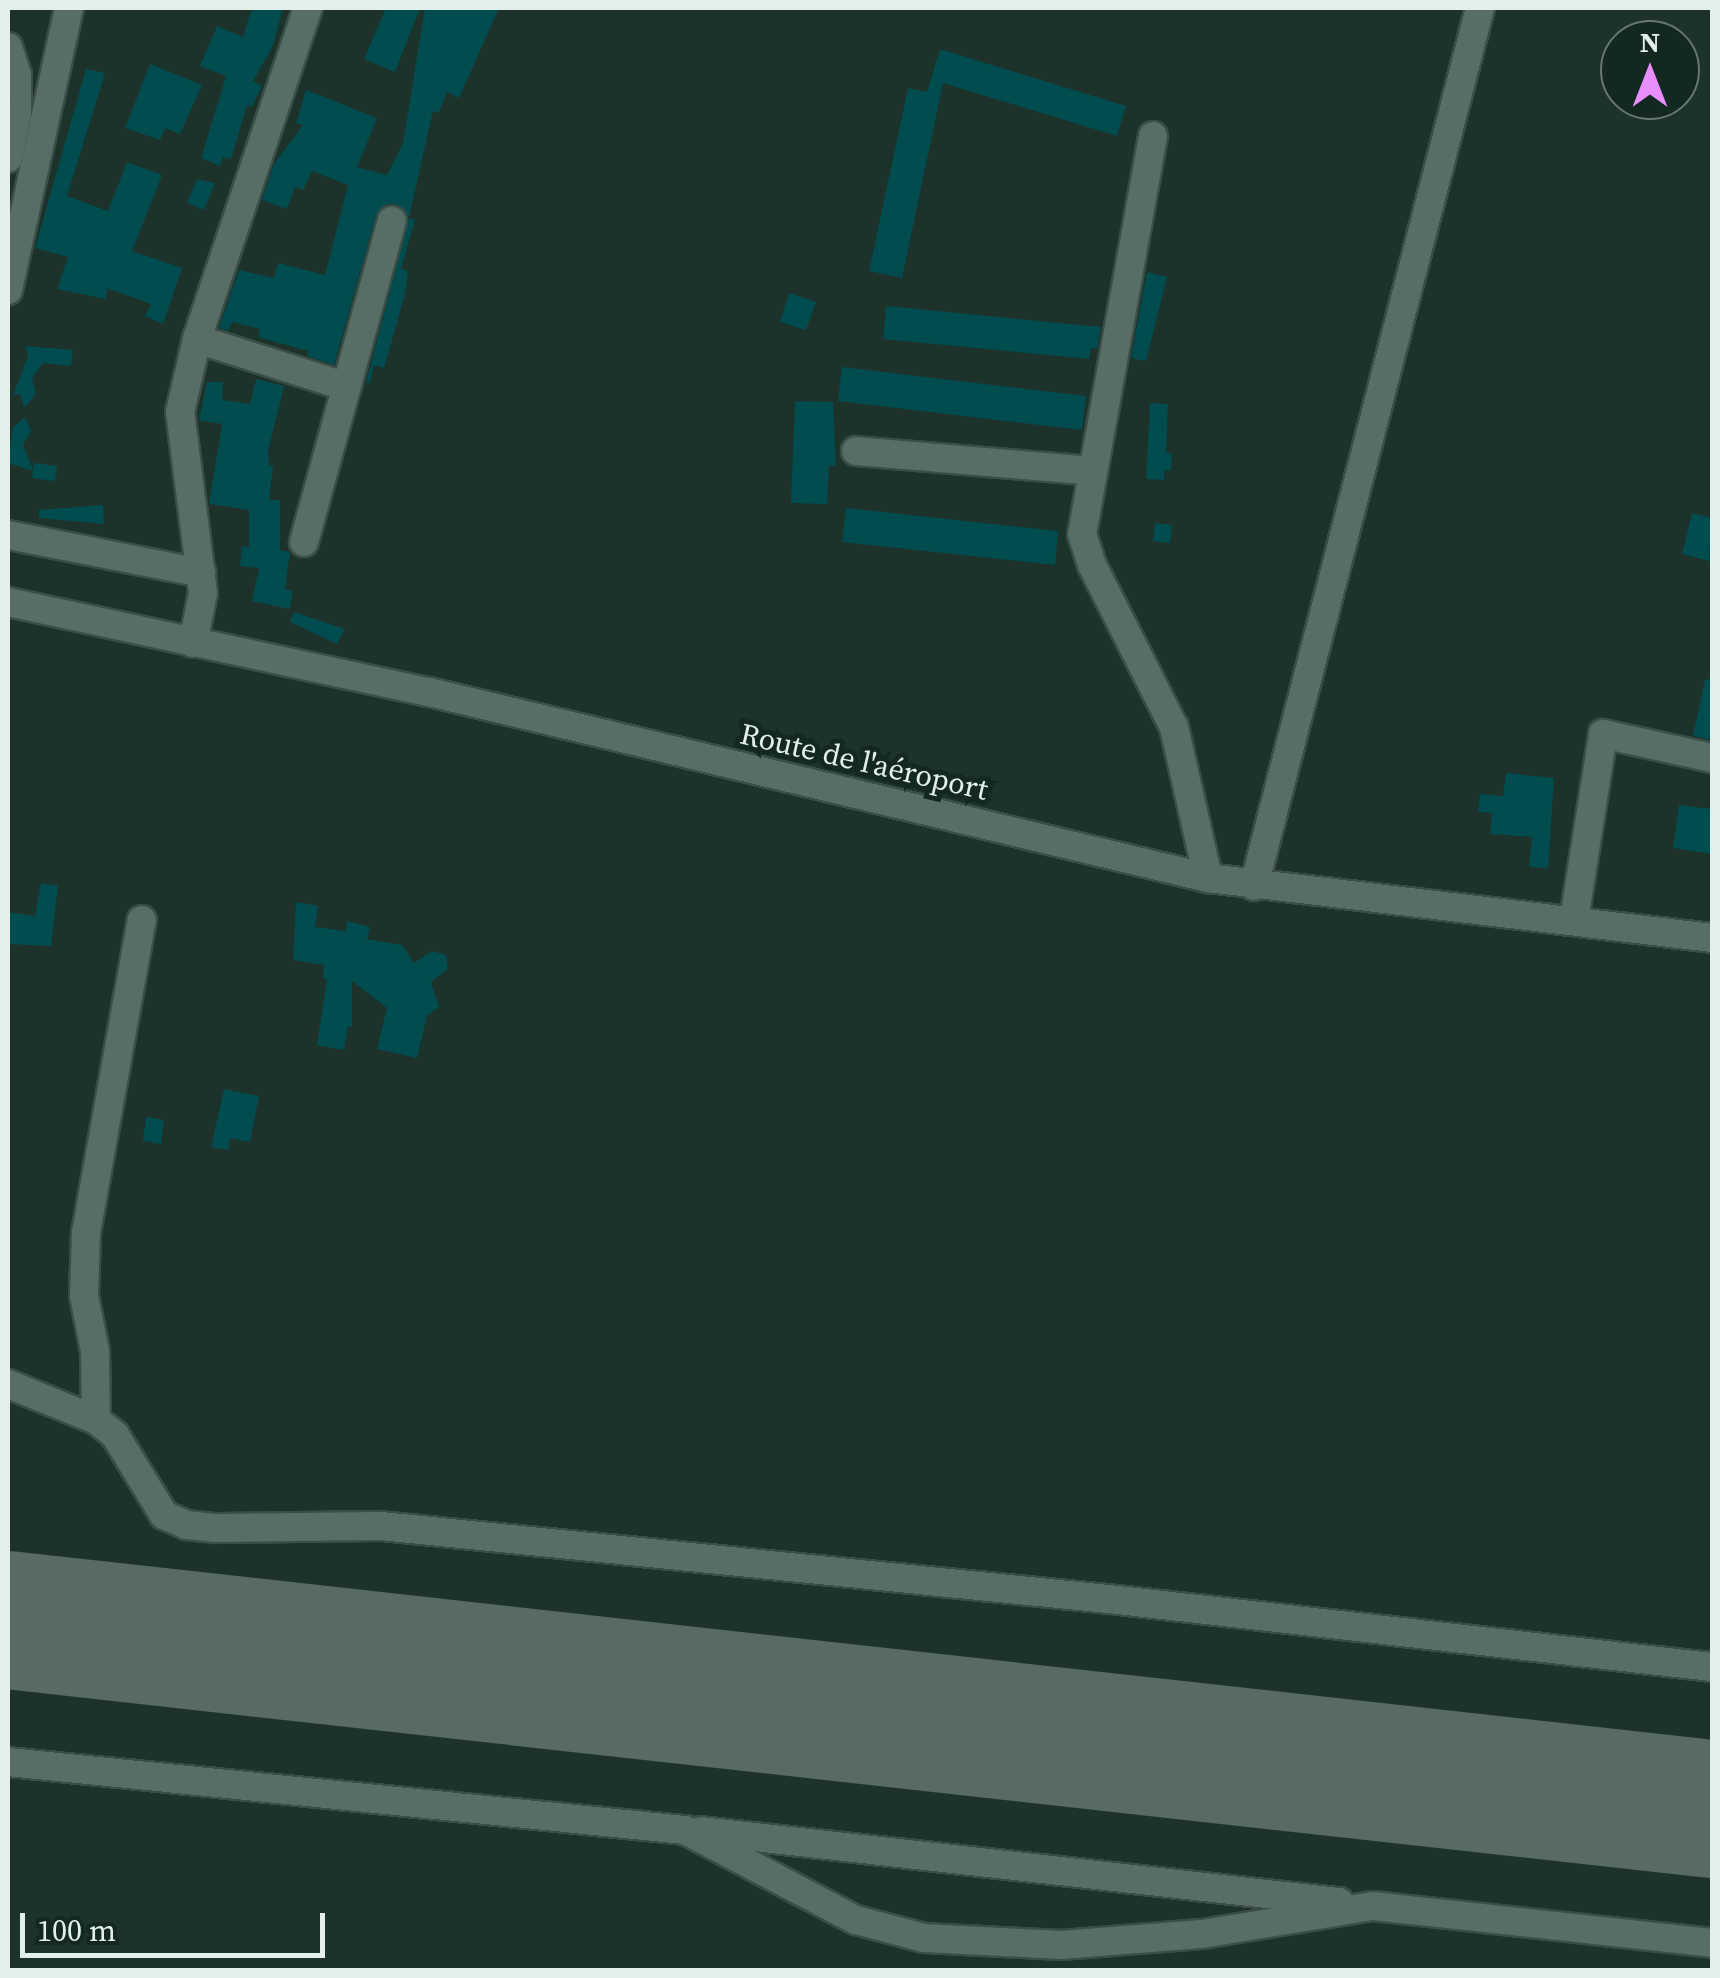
<!DOCTYPE html>
<meta charset="utf-8">
<style>
body{margin:0}
#map{position:relative;width:1720px;height:1978px;overflow:hidden;background:#1d322b;font-family:"Source Serif 4",serif}
div>[style]{position:absolute}
.runway>*{height:138px;margin:-69px;padding:0 69px;transform-origin:69px;border-radius:69px;background:#576a63}
.building>*{inset:0;background:#004c4f}
.roads{filter:drop-shadow(2px 0 #3a4d47) drop-shadow(-2px 0 #3a4d47) drop-shadow(0 2px #3a4d47) drop-shadow(0 -2px #3a4d47)}
.minor>*{height:28px;margin:-14px;padding:0 14px;transform-origin:14px;border-radius:14px;background:#576d65}
span{translate:-50% -50%;white-space:nowrap;text-align:center;line-height:1.15;-webkit-text-stroke:10px #132821;paint-order:stroke}
.street-label{font-size:30px;color:#e2efea}
.frame{position:absolute;inset:0;border:10px solid #e2efea;pointer-events:none}
.north{position:absolute;left:1600px;top:20px;width:100px;height:100px;box-sizing:border-box;background:#132821;border:2px solid #667871;border-radius:50%;rotate:0deg;font-size:28px;font-weight:700;line-height:40px;text-align:center;color:#e2efea}
.north::after{content:'';display:block;margin:auto;width:35px;height:45px;background:#e88eff;clip-path:polygon(50% 0,100% 100%,50% 72%,0 100%)}
.scale{position:absolute;left:20px;top:1913px;width:305px;height:45px;box-sizing:border-box;border:5px solid #e2efea;border-top:0;padding-left:12px;font-size:30px;line-height:35px;white-space:nowrap;color:#e2efea;-webkit-text-stroke:8px #132821;paint-order:stroke}
</style>
<div id="map">
<div class="runway">
<i style="left:8px;top:1620px;width:1714px;rotate:6.33deg"></i>
</div>
<div class="building">
<i style="clip-path:polygon(252px 8px,283px 8px,273px 46px,253px 81px,262px 86px,252px 107px,247px 105px,231px 159px,223px 157px,220px 166px,201px 158px,226px 76px,200px 66px,217px 26px,243px 37px)"></i>
<i style="clip-path:polygon(386px 8px,420px 8px,395px 72px,364px 59px)"></i>
<i style="clip-path:polygon(425px 8px,499px 8px,459px 98px,447px 92px,439px 113px,433px 111px,409px 217px,396px 204px,387px 204px,376px 215px,334px 365px,307px 356px,308px 351px,258px 337px,260px 329px,232px 322px,228px 331px,219px 328px,239px 270px,274px 278px,278px 263px,325px 275px,348px 185px,312px 171px,303px 190px,295px 187px,287px 209px,262px 200px,274px 164px,303px 125px,296px 123px,306px 90px,377px 118px,357px 167px,387px 175px,403px 143px)"></i>
<i style="clip-path:polygon(940px 49px,1126px 106px,1117px 136px,943px 83px,902px 278px,869px 271px,908px 88px,927px 92px)"></i>
<i style="clip-path:polygon(150px 64px,202px 85px,180px 134px,165px 128px,160px 140px,125px 128px)"></i>
<i style="clip-path:polygon(86px 69px,105px 73px,67px 196px,108px 211px,127px 162px,162px 175px,132px 251px,182px 268px,163px 324px,145px 316px,151px 304px,107px 288px,106px 299px,57px 289px,68px 257px,35px 248px)"></i>
<i style="clip-path:polygon(197px 179px,215px 183px,204px 210px,187px 203px)"></i>
<i style="clip-path:polygon(409px 218px,415px 220px,401px 269px,408px 271px,405px 294px,384px 368px,374px 365px,370px 383px,366px 383px)"></i>
<i style="clip-path:polygon(1147px 272px,1167px 277px,1146px 361px,1131px 358px)"></i>
<i style="clip-path:polygon(789px 293px,816px 302px,806px 330px,780px 322px)"></i>
<i style="clip-path:polygon(886px 306px,1009px 318px,1101px 327px,1097px 349px,1091px 348px,1089px 359px,883px 339px)"></i>
<i style="clip-path:polygon(25px 346px,73px 350px,71px 366px,43px 363px,32px 378px,36px 394px,24px 408px,20px 394px,13px 395px,28px 356px)"></i>
<i style="clip-path:polygon(842px 367px,1086px 396px,1082px 430px,838px 401px)"></i>
<i style="clip-path:polygon(256px 379px,284px 386px,268px 451px,269px 465px,273px 466px,269px 500px,280px 500px,280px 550px,290px 552px,285px 589px,293px 591px,290px 609px,252px 601px,259px 568px,240px 566px,242px 546px,249px 547px,249px 510px,209px 504px,222px 424px,199px 420px,207px 382px,223px 382px,222px 400px,250px 404px)"></i>
<i style="clip-path:polygon(795px 401px,833px 402px,836px 466px,829px 465px,827px 504px,791px 503px)"></i>
<i style="clip-path:polygon(1150px 403px,1168px 404px,1166px 453px,1172px 453px,1171px 471px,1165px 470px,1164px 480px,1146px 479px)"></i>
<i style="clip-path:polygon(25px 417px,31px 431px,23px 445px,33px 470px,34px 463px,57px 466px,55px 481px,32px 478px,33px 471px,8px 463px,13px 427px)"></i>
<i style="clip-path:polygon(103px 505px,104px 524px,39px 518px,39px 510px)"></i>
<i style="clip-path:polygon(846px 508px,1058px 531px,1055px 565px,842px 542px)"></i>
<i style="clip-path:polygon(1692px 513px,1712px 518px,1709px 561px,1682px 554px)"></i>
<i style="clip-path:polygon(1155px 523px,1172px 525px,1170px 543px,1153px 541px)"></i>
<i style="clip-path:polygon(294px 612px,345px 629px,337px 644px,290px 622px)"></i>
<i style="clip-path:polygon(1705px 679px,1712px 680px,1712px 740px,1693px 736px)"></i>
<i style="clip-path:polygon(1506px 773px,1554px 778px,1548px 868px,1529px 867px,1532px 837px,1490px 834px,1492px 813px,1478px 812px,1480px 794px,1503px 796px)"></i>
<i style="clip-path:polygon(1679px 805px,1712px 809px,1712px 854px,1673px 848px)"></i>
<i style="clip-path:polygon(41px 883px,58px 886px,51px 946px,8px 944px,8px 912px,35px 916px)"></i>
<i style="clip-path:polygon(296px 902px,318px 906px,315px 927px,346px 931px,347px 921px,370px 927px,367px 939px,402px 945px,414px 963px,432px 951px,446px 955px,448px 969px,431px 982px,439px 1007px,427px 1016px,417px 1058px,377px 1049px,387px 1008px,352px 981px,352px 1027px,348px 1026px,344px 1050px,317px 1045px,327px 979px,323px 979px,324px 965px,293px 960px)"></i>
<i style="clip-path:polygon(224px 1089px,259px 1096px,250px 1142px,230px 1138px,228px 1150px,211px 1147px)"></i>
<i style="clip-path:polygon(146px 1117px,164px 1120px,161px 1144px,143px 1141px)"></i>
</div>
<div class="roads">
<div class="minor">
<i style="left:8px;top:47px;width:29px;rotate:72deg"></i>
<i style="left:17px;top:75px;width:39px;rotate:90deg"></i>
<i style="left:17px;top:114px;width:45px;rotate:101.6deg"></i>
<i style="left:1153px;top:136px;width:404px;rotate:100.1deg"></i>
<i style="left:1082px;top:534px;width:33px;rotate:72deg"></i>
<i style="left:1092px;top:565px;width:182px;rotate:63.2deg"></i>
<i style="left:1174px;top:727px;width:155px;rotate:77.3deg"></i>
<i style="left:8px;top:290px;width:289px;rotate:-77.8deg"></i>
<i style="left:197px;top:339px;width:157px;rotate:17.7deg"></i>
<i style="left:856px;top:451px;width:238px;rotate:4.8deg"></i>
<i style="left:8px;top:535px;width:197px;rotate:11.1deg"></i>
<i style="left:304px;top:542px;width:333px;rotate:-74.7deg"></i>
<i style="left:8px;top:602px;width:431px;rotate:12.1deg"></i>
<i style="left:429px;top:692px;width:801px;rotate:13.43deg"></i>
<i style="left:1208px;top:878px;width:508px;rotate:6.79deg"></i>
<i style="left:193px;top:643px;width:51px;rotate:-78.7deg"></i>
<i style="left:203px;top:593px;width:182px;rotate:-97.2deg"></i>
<i style="left:180px;top:412px;width:75px;rotate:-76.9deg"></i>
<i style="left:197px;top:339px;width:349px;rotate:-71.5deg"></i>
<i style="left:1254px;top:886px;width:907px;rotate:-75.57deg"></i>
<i style="left:1574px;top:920px;width:188px;rotate:-81.1deg"></i>
<i style="left:1603px;top:734px;width:112px;rotate:12.4deg"></i>
<i style="left:8px;top:1384px;width:95px;rotate:22.2deg"></i>
<i style="left:96px;top:1420px;width:24px;rotate:38deg"></i>
<i style="left:115px;top:1435px;width:94px;rotate:58.5deg"></i>
<i style="left:164px;top:1515px;width:24px;rotate:24deg"></i>
<i style="left:186px;top:1525px;width:28px;rotate:6deg"></i>
<i style="left:214px;top:1528px;width:167px;rotate:-0.7deg"></i>
<i style="left:381px;top:1526px;width:741px;rotate:5.73deg"></i>
<i style="left:1118px;top:1600px;width:598px;rotate:6.44deg"></i>
<i style="left:96px;top:1420px;width:69px;rotate:-90.8deg"></i>
<i style="left:95px;top:1351px;width:56px;rotate:-101.3deg"></i>
<i style="left:84px;top:1296px;width:63px;rotate:-88.2deg"></i>
<i style="left:86px;top:1233px;width:318px;rotate:-79.9deg"></i>
<i style="left:8px;top:1762px;width:680px;rotate:5.74deg"></i>
<i style="left:685px;top:1830px;width:193px;rotate:27.8deg"></i>
<i style="left:856px;top:1920px;width:70px;rotate:14.8deg"></i>
<i style="left:924px;top:1938px;width:137px;rotate:2.9deg"></i>
<i style="left:1061px;top:1945px;width:141px;rotate:-4.5deg"></i>
<i style="left:1202px;top:1934px;width:173px;rotate:-9.3deg"></i>
<i style="left:1373px;top:1906px;width:341px;rotate:6.2deg"></i>
<i style="left:701px;top:1831px;width:642px;rotate:6.35deg"></i>
</div>
</div>
<div class="street-label">
<span style="left:864px;top:762px;rotate:13deg">Route de l'aéroport</span>
</div>
<div class="frame"></div>
<div class="north">N</div>
<div class="scale">100 m</div>
</div>
